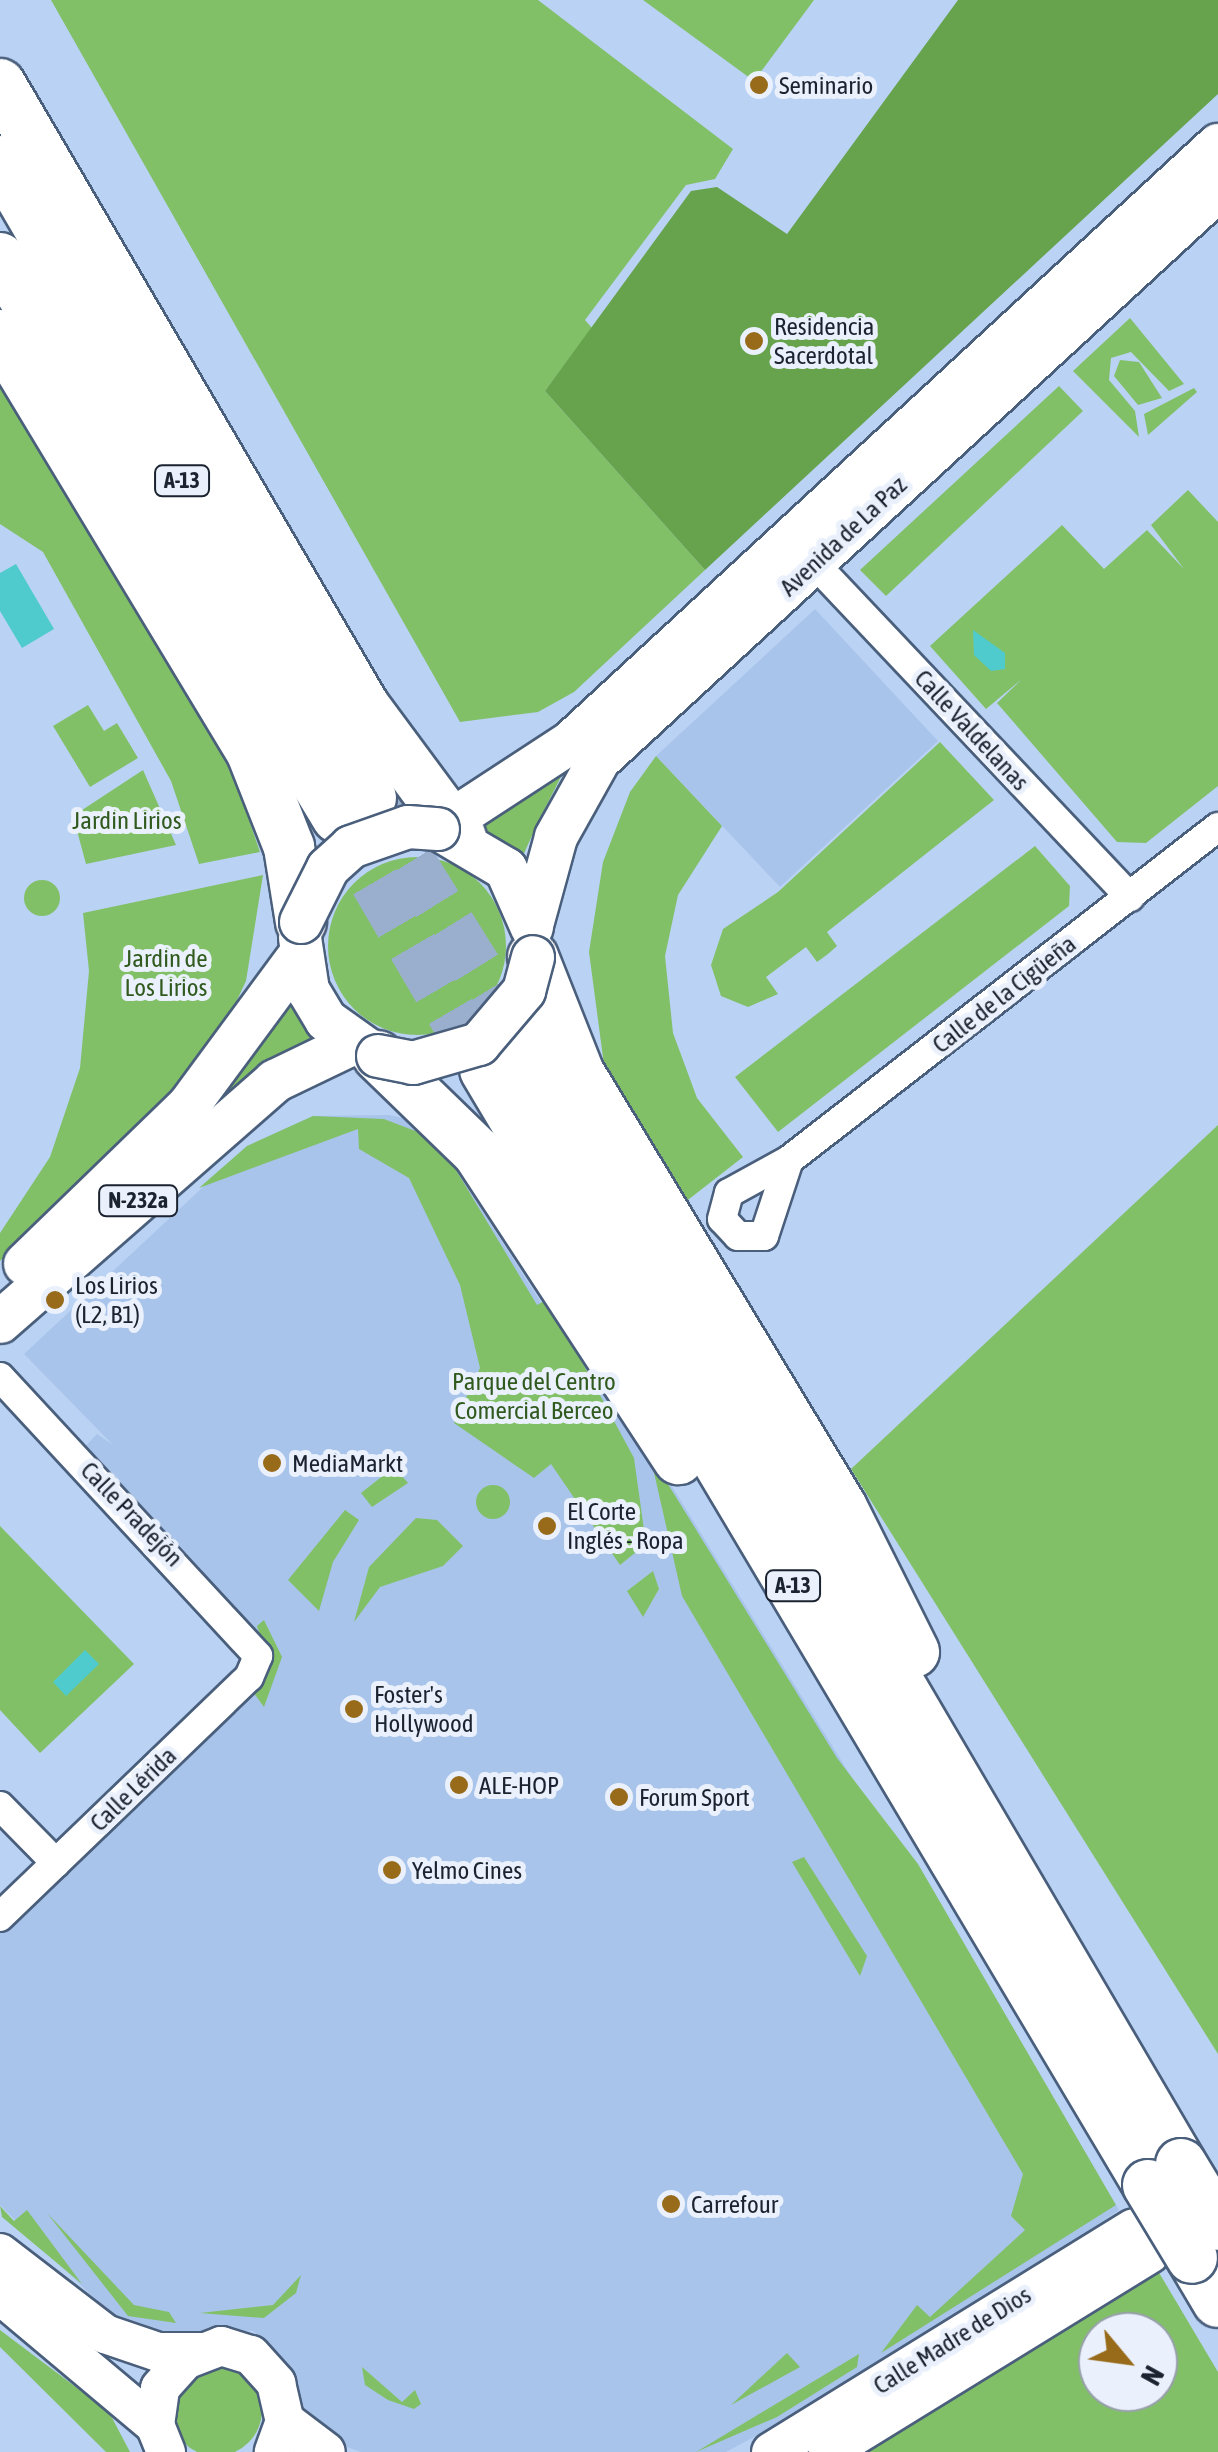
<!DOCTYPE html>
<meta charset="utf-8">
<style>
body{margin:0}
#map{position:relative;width:1218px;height:2452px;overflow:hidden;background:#bad2f4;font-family:"Asap Condensed",sans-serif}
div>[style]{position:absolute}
.built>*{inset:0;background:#a9c4ea}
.green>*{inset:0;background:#82c068}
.round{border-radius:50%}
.forest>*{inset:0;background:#66a34c}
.water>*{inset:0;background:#4fcbcd}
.motorway-tunnel>*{height:50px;margin-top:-25px;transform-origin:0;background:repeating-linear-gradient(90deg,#9aafcd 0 50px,transparent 0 75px)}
.roads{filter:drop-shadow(2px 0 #4a5f7c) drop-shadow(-2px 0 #4a5f7c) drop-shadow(0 2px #4a5f7c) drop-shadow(0 -2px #4a5f7c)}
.minor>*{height:28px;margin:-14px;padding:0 14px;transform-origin:14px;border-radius:14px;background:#fff}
.secondary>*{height:38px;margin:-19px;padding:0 19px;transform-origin:19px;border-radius:19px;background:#fff}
.primary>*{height:42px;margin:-21px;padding:0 21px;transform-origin:21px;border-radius:21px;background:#fff}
.motorway>*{height:50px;margin:-25px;padding:0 25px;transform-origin:25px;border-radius:25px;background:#fff}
.bridges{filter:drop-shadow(2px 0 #4a5f7c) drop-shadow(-2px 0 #4a5f7c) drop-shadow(0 2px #4a5f7c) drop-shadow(0 -2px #4a5f7c)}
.primary-bridge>*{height:42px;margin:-21px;padding:0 21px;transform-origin:21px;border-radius:21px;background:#fff}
.motorway-bridge>*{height:50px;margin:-25px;padding:0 25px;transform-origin:25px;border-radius:25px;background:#fff}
.dots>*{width:28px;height:28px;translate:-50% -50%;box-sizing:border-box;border:5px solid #eaf1fc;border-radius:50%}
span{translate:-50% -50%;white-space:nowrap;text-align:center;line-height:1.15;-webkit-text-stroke:10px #eaf1fc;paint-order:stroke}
.shield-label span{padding:2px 8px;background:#eaf1fc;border:2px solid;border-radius:8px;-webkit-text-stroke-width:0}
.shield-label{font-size:22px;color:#1a232f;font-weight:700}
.poi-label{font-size:25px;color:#1a232f}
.left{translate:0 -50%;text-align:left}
.street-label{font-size:25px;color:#1a232f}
.park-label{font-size:25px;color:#315a1f}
.north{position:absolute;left:1078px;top:2312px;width:100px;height:100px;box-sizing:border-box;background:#eaf1fc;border:2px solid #979faa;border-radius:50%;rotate:119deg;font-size:28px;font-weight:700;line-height:40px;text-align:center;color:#1a232f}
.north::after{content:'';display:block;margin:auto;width:35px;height:45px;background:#986b1a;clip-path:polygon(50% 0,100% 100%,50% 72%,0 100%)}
</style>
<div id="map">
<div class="built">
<i style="clip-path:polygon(815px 609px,938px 741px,780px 887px,656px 756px)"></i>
<i style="clip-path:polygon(389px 1115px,407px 1119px,453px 1165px,563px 1337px,655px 1459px,1119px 2210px,899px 2359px,726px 2452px,361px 2452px,322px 2438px,301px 2413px,297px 2375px,253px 2331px,142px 2333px,114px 2318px,0 2205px,0 1916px,254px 1668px,76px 1456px,97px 1434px,113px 1445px,24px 1354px,247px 1146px,313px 1116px)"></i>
</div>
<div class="green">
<i style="clip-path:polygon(51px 0,538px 0,733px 149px,715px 179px,686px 185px,585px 320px,592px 328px,545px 391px,705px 570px,574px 692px,538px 712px,460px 722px)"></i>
<i style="clip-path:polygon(643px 0,814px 0,754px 81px)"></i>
<i style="clip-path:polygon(1130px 318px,1184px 384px,1169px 391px,1131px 352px,1111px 358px,1109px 380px,1135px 411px,1139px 437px,1073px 371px)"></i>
<i style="clip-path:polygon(1120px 360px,1139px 362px,1162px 398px,1138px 405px,1114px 376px)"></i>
<i style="clip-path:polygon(0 369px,226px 753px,260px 852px,199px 864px,171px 781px,43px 552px,0 524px)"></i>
<i style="clip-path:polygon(1059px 386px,1083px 411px,886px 596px,860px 570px)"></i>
<i style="clip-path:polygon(1194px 388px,1197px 392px,1148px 435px,1144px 414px)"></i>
<i style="clip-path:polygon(1188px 490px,1218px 522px,1218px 786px,1146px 843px,1117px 842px,997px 703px,1022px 679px,986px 709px,930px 646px,1062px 525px,1104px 569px,1147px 530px,1184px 569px,1151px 525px)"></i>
<i style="clip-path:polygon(88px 705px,104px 731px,117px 723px,138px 758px,90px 787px,53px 726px)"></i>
<i style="clip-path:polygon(940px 742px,994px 800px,827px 932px,837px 946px,828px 954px,817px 962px,806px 947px,766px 977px,778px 994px,748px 1007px,721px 996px,711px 965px,723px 929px,778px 892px)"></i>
<i style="clip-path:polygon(656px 756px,722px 826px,678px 895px,665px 956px,673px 1033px,697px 1098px,743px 1157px,684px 1203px,604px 1065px,589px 952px,603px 862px,630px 792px)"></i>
<i style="clip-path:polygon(565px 769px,540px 818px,521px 860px,480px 824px)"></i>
<i style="clip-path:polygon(143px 770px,176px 845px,86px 864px,73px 816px)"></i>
<i style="clip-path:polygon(1035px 846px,1070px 886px,1069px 906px,778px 1132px,735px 1077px)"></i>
<i class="round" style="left:328px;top:857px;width:178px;height:178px"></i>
<i style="clip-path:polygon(263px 875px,246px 981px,222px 1032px,148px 1120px,0 1261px,0 1233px,50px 1157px,80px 1068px,89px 971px,83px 913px)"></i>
<i class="round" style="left:24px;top:880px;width:36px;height:36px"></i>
<i style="clip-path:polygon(292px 995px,320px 1038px,224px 1105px,216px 1097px)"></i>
<i style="clip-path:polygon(313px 1116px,384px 1119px,418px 1132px,453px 1165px,537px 1305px,548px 1299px,634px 1458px,646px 1544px,620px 1565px,551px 1464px,534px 1478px,454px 1423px,480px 1368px,460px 1285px,409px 1178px,359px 1149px,358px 1129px,199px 1188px,247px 1146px)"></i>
<i style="clip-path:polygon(1218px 1125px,1218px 2054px,851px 1469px)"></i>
<i style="clip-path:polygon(650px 1455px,837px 1758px,918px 1864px,1116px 2205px,881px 2353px,917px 2305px,930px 2317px,1025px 2230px,1011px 2216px,1023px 2174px,682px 1596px)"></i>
<i style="clip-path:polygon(394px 1467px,408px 1483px,372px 1507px,361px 1493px)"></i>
<i class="round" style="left:476px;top:1485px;width:34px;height:34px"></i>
<i style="clip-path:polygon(345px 1510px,359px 1520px,333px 1562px,319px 1611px,288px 1580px)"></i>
<i style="clip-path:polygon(416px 1518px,437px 1520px,463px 1546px,443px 1566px,380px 1587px,354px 1622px,369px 1567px)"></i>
<i style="clip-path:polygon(0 1526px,134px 1664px,40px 1753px,0 1710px)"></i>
<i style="clip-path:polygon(653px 1571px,659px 1589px,643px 1617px,627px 1591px)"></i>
<i style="clip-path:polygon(264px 1620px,282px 1657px,264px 1707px,253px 1692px,267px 1657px,257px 1626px)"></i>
<i style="clip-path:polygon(804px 1857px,867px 1956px,860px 1976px,792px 1862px)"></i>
<i style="clip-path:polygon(0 2206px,14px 2221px,27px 2210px,82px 2284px,2px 2217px)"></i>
<i style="clip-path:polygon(47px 2213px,134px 2305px,169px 2312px,176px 2323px,128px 2316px)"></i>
<i style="clip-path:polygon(evenodd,1158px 2271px,1218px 2372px,1218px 2452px,850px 2452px,1158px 2271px,1098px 2332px,1158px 2332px,1158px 2392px,1098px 2392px,1098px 2332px)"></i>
<i style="clip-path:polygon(301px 2275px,296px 2293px,264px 2318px,200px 2313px,273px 2305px)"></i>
<i style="clip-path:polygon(0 2330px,109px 2412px,130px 2452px,106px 2452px,0 2347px)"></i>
<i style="clip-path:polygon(787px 2353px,800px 2367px,731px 2405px)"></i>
<i style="clip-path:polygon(859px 2354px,857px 2367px,777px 2417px,696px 2452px)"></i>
<i class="round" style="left:170px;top:2364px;width:92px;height:92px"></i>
<i style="clip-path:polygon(362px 2367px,402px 2402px,415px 2390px,421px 2404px,414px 2409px,388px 2400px,365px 2385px)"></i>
</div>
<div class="forest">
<i style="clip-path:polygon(958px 0,1218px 0,1218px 94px,705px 570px,545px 391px,691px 191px,717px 187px,787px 234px)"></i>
</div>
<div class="water">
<i style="clip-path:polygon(16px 564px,54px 629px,22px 648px,0 611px,0 573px)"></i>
<i style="clip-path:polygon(973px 630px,1005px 653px,1005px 669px,991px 671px,974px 655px)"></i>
<i style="clip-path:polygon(85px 1650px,99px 1664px,66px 1696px,53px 1682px)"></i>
</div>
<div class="motorway-tunnel">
<i style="left:371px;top:798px;width:290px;rotate:58.1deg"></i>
<i style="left:337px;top:817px;width:293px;rotate:59.7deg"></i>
</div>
<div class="roads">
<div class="minor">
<i style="left:814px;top:563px;width:460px;rotate:46.6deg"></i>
<i style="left:789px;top:1160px;width:80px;rotate:108.2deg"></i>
<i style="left:764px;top:1236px;width:26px;rotate:180deg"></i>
<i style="left:738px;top:1236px;width:23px;rotate:-133deg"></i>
<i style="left:722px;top:1219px;width:27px;rotate:-75deg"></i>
<i style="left:729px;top:1193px;width:68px;rotate:-28.8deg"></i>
<i style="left:789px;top:1160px;width:543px;rotate:-37.82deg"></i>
<i style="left:0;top:1377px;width:380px;rotate:47.2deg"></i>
<i style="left:258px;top:1656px;width:23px;rotate:113deg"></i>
<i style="left:249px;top:1677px;width:346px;rotate:136.1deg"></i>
<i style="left:0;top:1806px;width:80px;rotate:45.5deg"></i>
</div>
<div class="secondary">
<i style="left:0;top:2253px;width:133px;rotate:37.6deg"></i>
<i style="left:105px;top:2334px;width:56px;rotate:18.8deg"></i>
<i style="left:158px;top:2352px;width:44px"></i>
<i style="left:0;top:2295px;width:202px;rotate:40deg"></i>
<i style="left:285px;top:2421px;width:51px;rotate:37.1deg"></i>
<i style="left:166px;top:2452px;width:29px;rotate:-112deg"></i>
<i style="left:155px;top:2425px;width:37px;rotate:-82deg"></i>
<i style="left:160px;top:2388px;width:38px;rotate:-48deg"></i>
<i style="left:185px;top:2360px;width:39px;rotate:-21deg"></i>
<i style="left:221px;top:2346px;width:31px;rotate:17deg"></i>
<i style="left:251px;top:2355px;width:38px;rotate:48deg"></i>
<i style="left:276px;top:2383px;width:39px;rotate:77deg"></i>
<i style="left:285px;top:2421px;width:33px;rotate:110deg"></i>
<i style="left:771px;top:2452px;width:426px;rotate:-31.7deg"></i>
<i style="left:828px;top:2452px;width:378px;rotate:-31.6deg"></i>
</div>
<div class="primary">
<i style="left:438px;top:829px;width:158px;rotate:-33.1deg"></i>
<i style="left:570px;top:743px;width:882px;rotate:-42.7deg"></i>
<i style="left:438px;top:829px;width:79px;rotate:30.5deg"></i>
<i style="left:506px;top:869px;width:64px;rotate:66.2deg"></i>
<i style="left:532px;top:925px;width:91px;rotate:-74.7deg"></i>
<i style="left:556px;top:837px;width:88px;rotate:-60.8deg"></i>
<i style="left:599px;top:760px;width:841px;rotate:-42.64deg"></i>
<i style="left:300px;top:938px;width:53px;rotate:81.3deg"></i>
<i style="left:308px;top:990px;width:35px;rotate:59deg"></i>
<i style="left:326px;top:1020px;width:60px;rotate:35.5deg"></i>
<i style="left:25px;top:1264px;width:228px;rotate:-44.1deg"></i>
<i style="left:189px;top:1105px;width:185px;rotate:-53.6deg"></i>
<i style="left:0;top:1322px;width:366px;rotate:-41.2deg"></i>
<i style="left:275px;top:1081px;width:85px;rotate:-25.7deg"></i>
</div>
<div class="motorway">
<i style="left:0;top:84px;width:721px;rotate:59.66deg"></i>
<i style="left:364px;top:706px;width:163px;rotate:53.5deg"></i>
<i style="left:0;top:161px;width:737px;rotate:59.78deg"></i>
<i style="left:0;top:258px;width:653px;rotate:58.92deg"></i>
<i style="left:0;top:335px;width:488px;rotate:58.9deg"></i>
<i style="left:252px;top:753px;width:101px;rotate:68.5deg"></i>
<i style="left:289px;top:847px;width:76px;rotate:80.9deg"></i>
<i style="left:533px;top:957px;width:125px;rotate:68.4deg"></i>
<i style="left:579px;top:1073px;width:508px;rotate:58.84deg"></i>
<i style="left:842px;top:1508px;width:161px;rotate:63.4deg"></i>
<i style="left:524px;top:1044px;width:1298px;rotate:59.6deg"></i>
<i style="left:378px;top:1056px;width:139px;rotate:44.1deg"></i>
<i style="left:478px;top:1153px;width:366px;rotate:56.8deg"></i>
<i style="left:485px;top:1070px;width:1297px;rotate:59.26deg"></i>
<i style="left:1192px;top:2258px;width:51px;rotate:59.4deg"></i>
</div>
</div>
<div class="bridges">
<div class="primary-bridge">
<i style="left:301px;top:922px;width:60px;rotate:-63.4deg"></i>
<i style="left:328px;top:868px;width:31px;rotate:-42deg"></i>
<i style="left:351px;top:847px;width:60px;rotate:-19.3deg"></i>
<i style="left:408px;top:827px;width:30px;rotate:4deg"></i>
<i style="left:378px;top:1056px;width:36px;rotate:11deg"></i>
<i style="left:413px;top:1063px;width:69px;rotate:-16.1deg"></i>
<i style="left:479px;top:1044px;width:70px;rotate:-49.7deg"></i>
<i style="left:524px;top:991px;width:35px;rotate:-75deg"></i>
</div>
<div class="motorway-bridge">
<i style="left:1181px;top:2164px;width:71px;rotate:58.8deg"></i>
<i style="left:1148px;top:2185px;width:85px;rotate:58.9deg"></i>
</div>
</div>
<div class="dots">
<i style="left:759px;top:85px;background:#986b1a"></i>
<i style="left:754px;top:341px;background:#986b1a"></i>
<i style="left:55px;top:1300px;background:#986b1a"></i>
<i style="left:272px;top:1463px;background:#986b1a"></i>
<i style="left:547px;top:1526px;background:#986b1a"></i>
<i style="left:354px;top:1709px;background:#986b1a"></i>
<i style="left:459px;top:1785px;background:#986b1a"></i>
<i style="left:619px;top:1797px;background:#986b1a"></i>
<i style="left:392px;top:1870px;background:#986b1a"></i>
<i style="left:671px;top:2204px;background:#986b1a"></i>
</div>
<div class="shield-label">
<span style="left:182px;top:481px">A-13</span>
<span style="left:138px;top:1201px">N-232a</span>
<span style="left:793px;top:1586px">A-13</span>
</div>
<div class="poi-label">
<span class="left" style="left:779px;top:85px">Seminario</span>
<span class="left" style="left:774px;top:341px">Residencia<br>Sacerdotal</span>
<span class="left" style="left:75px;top:1300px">Los Lirios<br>(L2, B1)</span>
<span class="left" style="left:292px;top:1463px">MediaMarkt</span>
<span class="left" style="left:567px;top:1526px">El Corte<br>Inglés - Ropa</span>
<span class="left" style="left:374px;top:1709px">Foster's<br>Hollywood</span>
<span class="left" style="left:479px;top:1785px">ALE-HOP</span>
<span class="left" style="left:639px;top:1797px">Forum Sport</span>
<span class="left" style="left:412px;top:1870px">Yelmo Cines</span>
<span class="left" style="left:691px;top:2204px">Carrefour</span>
</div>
<div class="street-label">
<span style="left:843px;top:536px;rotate:-43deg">Avenida de La Paz</span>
<span style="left:972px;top:730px;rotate:47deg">Calle Valdelanas</span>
<span style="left:1004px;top:994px;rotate:-38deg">Calle de la Cigüeña</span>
<span style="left:132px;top:1514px;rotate:46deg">Calle Pradejón</span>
<span style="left:133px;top:1789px;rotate:-44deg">Calle Lérida</span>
<span style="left:952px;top:2340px;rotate:-32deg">Calle Madre de Dios</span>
</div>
<div class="park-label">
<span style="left:127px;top:820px">Jardin Lirios</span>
<span style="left:166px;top:973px">Jardin de<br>Los Lirios</span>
<span style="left:534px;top:1396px">Parque del Centro<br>Comercial Berceo</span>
</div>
<div class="north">N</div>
</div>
